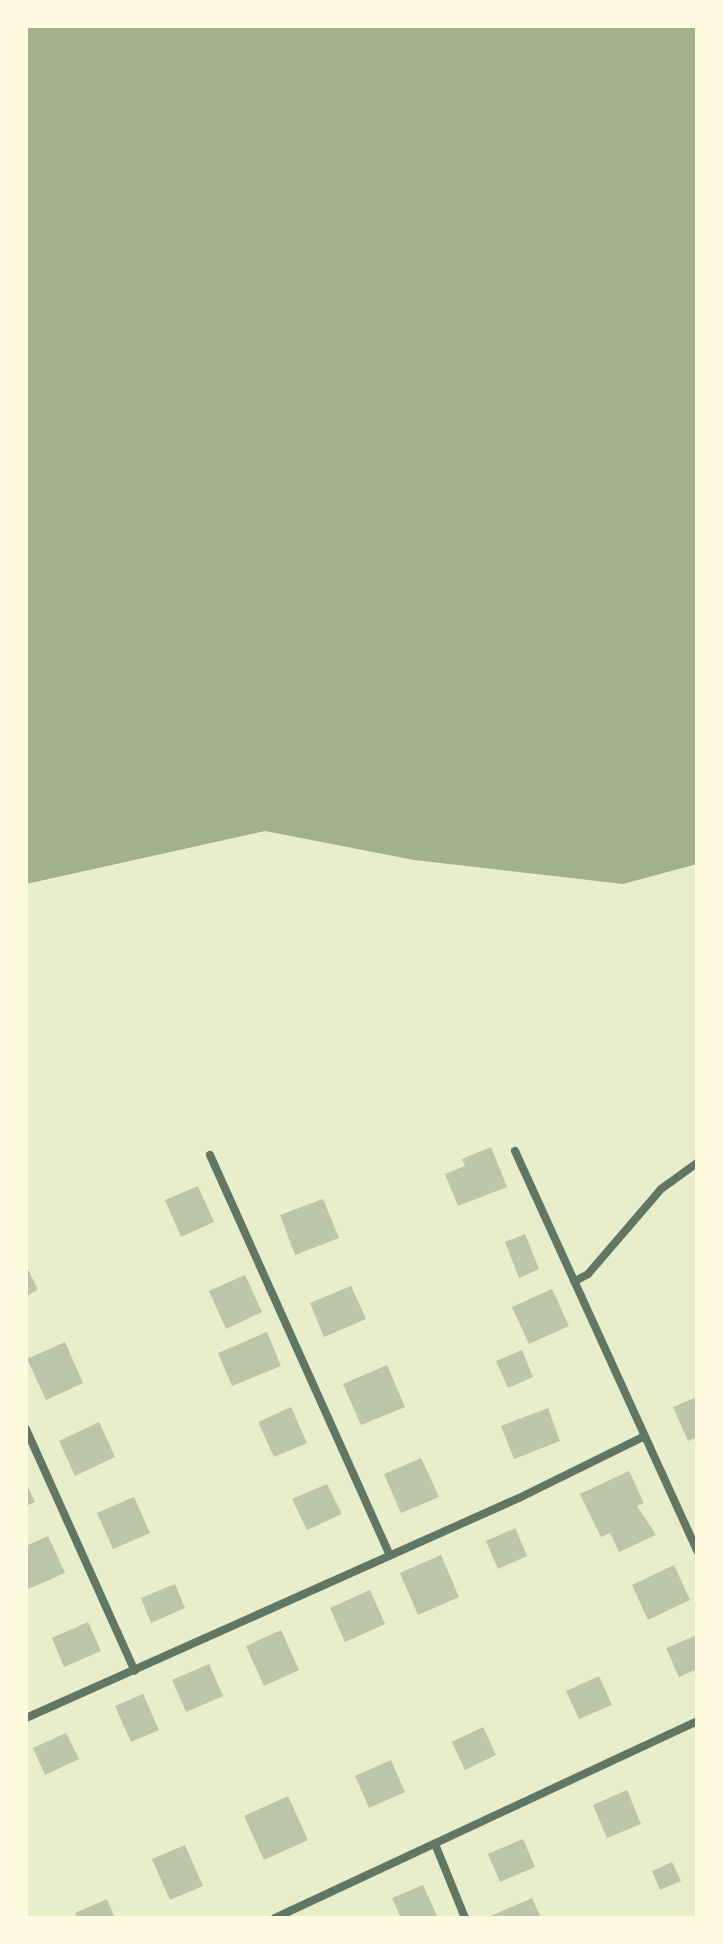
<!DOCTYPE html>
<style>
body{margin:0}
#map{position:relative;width:723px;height:1944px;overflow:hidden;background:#e9edc9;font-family:"Sofia Sans Condensed",sans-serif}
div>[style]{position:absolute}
.water>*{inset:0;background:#a3b18a}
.building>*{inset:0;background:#bcc5a7}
.minor>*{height:8px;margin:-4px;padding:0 4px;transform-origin:4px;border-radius:4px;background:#617663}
span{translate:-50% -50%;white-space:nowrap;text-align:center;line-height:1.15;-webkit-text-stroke:7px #fefae0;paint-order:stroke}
.frame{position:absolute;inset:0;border:28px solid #fefae0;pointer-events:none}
</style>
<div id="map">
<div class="water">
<i style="clip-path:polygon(26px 26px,697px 26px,697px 864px,623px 884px,414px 860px,265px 831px,26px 884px)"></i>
</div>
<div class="building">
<i style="clip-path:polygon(491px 1147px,507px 1187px,458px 1206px,445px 1174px,465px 1166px,462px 1159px)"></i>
<i style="clip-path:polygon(198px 1186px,214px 1222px,181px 1237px,165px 1200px)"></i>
<i style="clip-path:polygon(323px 1199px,339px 1238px,295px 1255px,280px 1215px)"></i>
<i style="clip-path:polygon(525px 1234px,539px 1269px,519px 1278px,505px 1242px)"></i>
<i style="clip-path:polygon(26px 1265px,38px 1290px,26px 1296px)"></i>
<i style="clip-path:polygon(245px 1275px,262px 1312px,226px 1329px,209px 1291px)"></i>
<i style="clip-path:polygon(351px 1286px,366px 1319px,324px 1337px,310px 1303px)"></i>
<i style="clip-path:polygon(552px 1289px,569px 1326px,529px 1344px,512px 1307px)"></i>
<i style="clip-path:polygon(267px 1332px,281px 1366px,232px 1386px,218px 1353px)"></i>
<i style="clip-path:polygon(65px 1342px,83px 1383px,46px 1400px,27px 1359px)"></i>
<i style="clip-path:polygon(522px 1350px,533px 1377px,508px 1388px,496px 1361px)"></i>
<i style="clip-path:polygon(387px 1365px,405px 1407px,361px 1425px,343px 1384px)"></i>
<i style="clip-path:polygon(697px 1397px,697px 1437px,688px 1441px,673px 1407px)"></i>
<i style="clip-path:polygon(291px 1407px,307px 1443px,274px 1457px,258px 1422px)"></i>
<i style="clip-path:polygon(548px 1408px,560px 1441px,514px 1459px,501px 1426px)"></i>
<i style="clip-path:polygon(99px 1422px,115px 1457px,75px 1476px,59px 1441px)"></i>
<i style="clip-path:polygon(421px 1458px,439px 1497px,401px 1513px,384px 1474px)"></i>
<i style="clip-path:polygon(629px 1471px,644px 1503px,637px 1506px,656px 1535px,619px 1552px,610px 1533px,601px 1537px,580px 1494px)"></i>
<i style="clip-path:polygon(26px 1483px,35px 1502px,26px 1506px)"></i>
<i style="clip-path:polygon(327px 1484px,342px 1514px,307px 1530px,292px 1499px)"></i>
<i style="clip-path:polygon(134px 1497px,150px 1533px,113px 1549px,97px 1513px)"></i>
<i style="clip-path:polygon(515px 1528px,527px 1556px,498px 1569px,486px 1541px)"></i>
<i style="clip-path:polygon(48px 1536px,65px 1573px,26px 1590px,26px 1546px)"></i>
<i style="clip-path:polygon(441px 1555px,459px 1597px,418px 1615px,400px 1573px)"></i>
<i style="clip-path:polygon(674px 1565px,690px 1600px,648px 1620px,632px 1585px)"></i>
<i style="clip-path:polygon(175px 1584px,185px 1608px,151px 1623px,141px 1598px)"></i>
<i style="clip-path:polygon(370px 1590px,385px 1624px,345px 1642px,330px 1608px)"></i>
<i style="clip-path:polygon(88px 1622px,101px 1651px,64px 1667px,52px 1638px)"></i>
<i style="clip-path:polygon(281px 1630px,299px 1670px,264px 1686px,246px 1646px)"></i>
<i style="clip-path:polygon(697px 1635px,697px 1669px,679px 1677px,666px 1648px)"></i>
<i style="clip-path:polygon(209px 1664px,223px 1696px,186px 1712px,172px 1680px)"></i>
<i style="clip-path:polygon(599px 1676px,612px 1705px,579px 1719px,566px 1691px)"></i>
<i style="clip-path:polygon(143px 1694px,159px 1730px,131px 1742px,115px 1706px)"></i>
<i style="clip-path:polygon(483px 1727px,496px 1755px,465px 1770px,452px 1742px)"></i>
<i style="clip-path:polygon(66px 1733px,79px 1759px,45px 1775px,33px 1748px)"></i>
<i style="clip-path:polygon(391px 1760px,405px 1792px,369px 1808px,355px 1776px)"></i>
<i style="clip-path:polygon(627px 1790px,641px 1824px,607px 1838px,593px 1805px)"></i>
<i style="clip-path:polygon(288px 1796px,308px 1840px,264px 1860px,244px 1816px)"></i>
<i style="clip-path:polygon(523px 1839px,535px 1867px,500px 1882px,488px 1854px)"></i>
<i style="clip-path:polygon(185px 1845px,203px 1886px,170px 1900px,152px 1859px)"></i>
<i style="clip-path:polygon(672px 1862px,681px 1881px,660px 1890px,652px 1871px)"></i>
<i style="clip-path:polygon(423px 1885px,438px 1918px,401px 1918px,392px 1898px)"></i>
<i style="clip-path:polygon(532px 1898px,541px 1918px,486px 1918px)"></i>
<i style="clip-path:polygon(107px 1899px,115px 1918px,77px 1918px,75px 1913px)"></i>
</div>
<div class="minor">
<i style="left:515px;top:1151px;width:439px;rotate:65.5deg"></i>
<i style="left:210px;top:1155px;width:437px;rotate:65.8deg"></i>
<i style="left:575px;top:1281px;width:15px;rotate:-28deg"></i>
<i style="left:588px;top:1274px;width:112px;rotate:-49.3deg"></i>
<i style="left:661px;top:1189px;width:44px;rotate:-35.8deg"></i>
<i style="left:26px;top:1429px;width:265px;rotate:65.8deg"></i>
<i style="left:26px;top:1718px;width:540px;rotate:-24.05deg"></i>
<i style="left:519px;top:1498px;width:140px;rotate:-26.2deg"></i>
<i style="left:435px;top:1844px;width:80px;rotate:67.9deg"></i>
<i style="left:275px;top:1918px;width:466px;rotate:-25deg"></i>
</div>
<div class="frame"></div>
</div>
